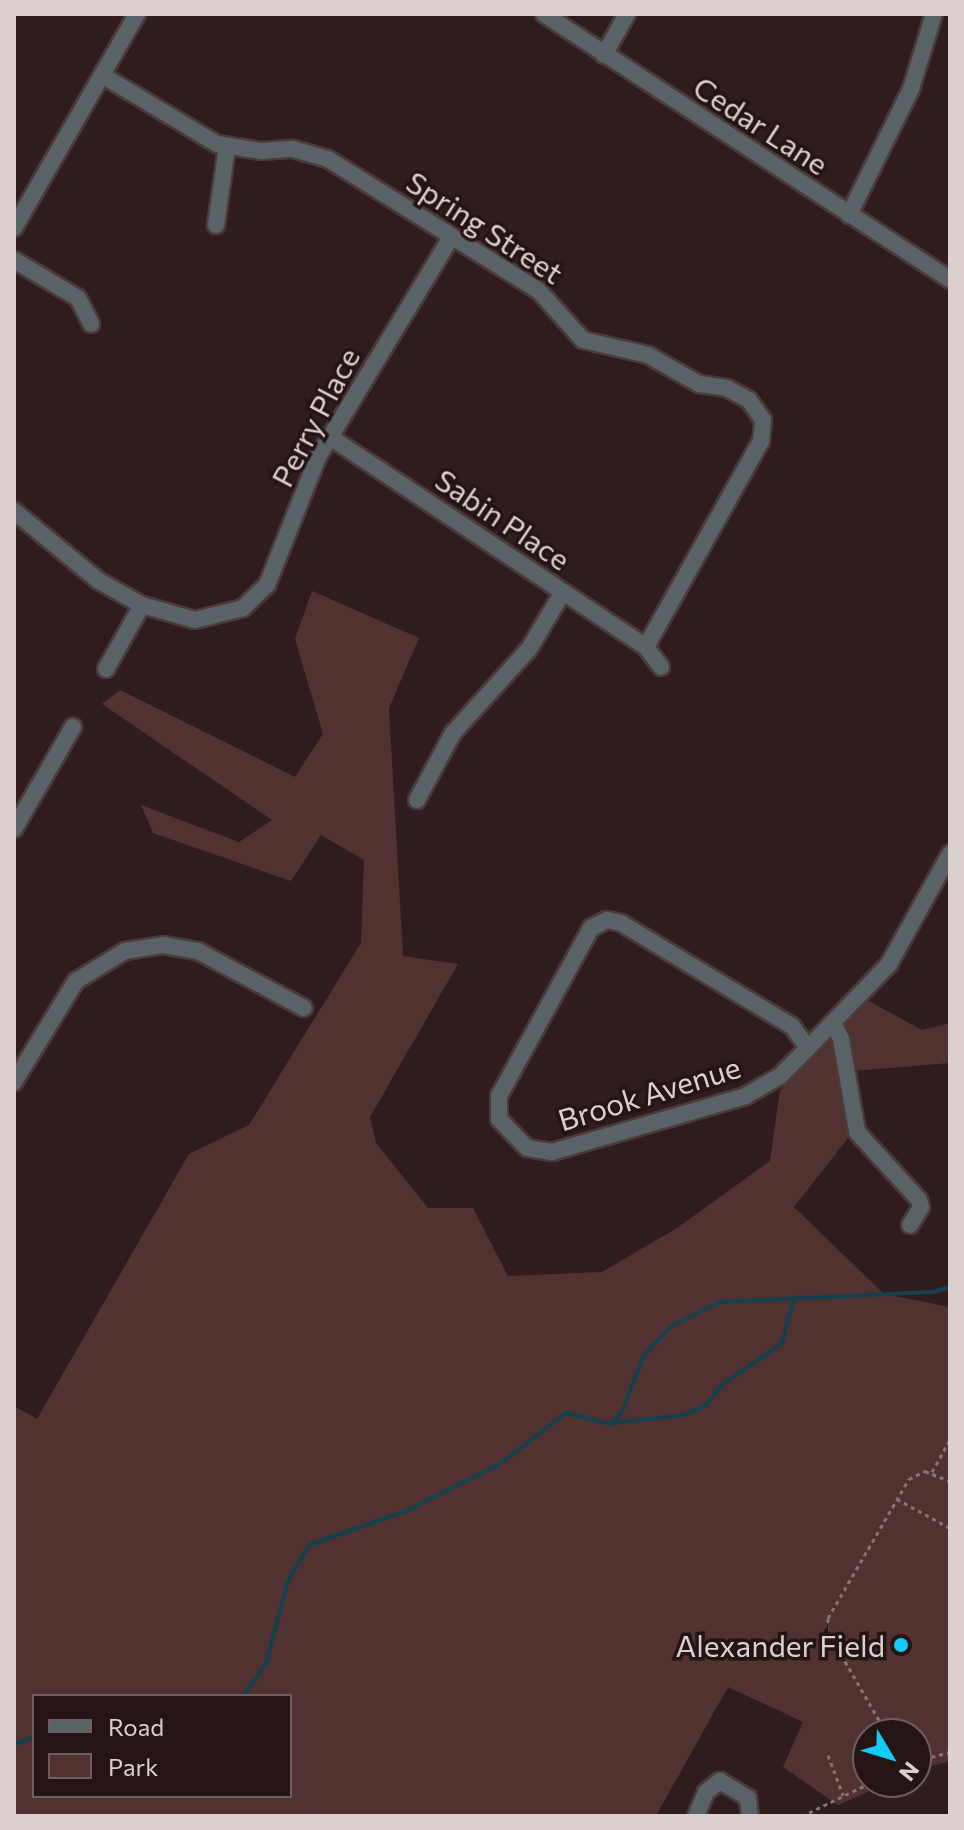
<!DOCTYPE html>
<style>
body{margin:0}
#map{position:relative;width:964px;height:1830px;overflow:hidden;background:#2f1d1d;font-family:Commissioner,sans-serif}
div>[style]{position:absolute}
.green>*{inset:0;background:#513231}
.stream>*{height:4px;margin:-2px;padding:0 2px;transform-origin:2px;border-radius:2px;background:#134150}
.path>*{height:3px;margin-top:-1.5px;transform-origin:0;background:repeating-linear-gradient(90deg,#857676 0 4px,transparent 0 8px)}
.roads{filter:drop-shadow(2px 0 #4b3a39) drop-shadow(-2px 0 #4b3a39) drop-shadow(0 2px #4b3a39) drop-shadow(0 -2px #4b3a39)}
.minor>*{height:16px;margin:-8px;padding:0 8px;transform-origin:8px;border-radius:8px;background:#596266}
.dots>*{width:22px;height:22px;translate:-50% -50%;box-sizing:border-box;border:4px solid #251414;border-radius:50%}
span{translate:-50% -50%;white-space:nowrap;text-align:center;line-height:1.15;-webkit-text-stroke:7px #251414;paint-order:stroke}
.street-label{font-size:30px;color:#dcd0cf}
.poi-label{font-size:30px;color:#dcd0cf}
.right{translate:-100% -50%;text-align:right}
.frame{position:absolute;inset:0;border:16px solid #dcd0cf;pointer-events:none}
.legend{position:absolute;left:32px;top:1694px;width:260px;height:104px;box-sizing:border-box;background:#251414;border:2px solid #6e5f5f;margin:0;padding:10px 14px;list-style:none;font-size:24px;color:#dcd0cf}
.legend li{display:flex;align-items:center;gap:16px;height:40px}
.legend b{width:40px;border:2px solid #6e5f5f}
.north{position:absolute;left:852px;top:1718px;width:80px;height:80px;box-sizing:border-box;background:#251414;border:2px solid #6e5f5f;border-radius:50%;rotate:128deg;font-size:22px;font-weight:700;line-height:32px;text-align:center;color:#dcd0cf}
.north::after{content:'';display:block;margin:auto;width:28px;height:36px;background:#13cafb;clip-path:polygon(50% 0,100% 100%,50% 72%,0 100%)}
</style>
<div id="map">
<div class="green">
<i style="clip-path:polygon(evenodd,312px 591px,419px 638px,389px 708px,403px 956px,458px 964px,370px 1117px,376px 1143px,428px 1208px,473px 1208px,508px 1276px,602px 1272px,677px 1228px,770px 1161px,780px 1090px,867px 1000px,922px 1030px,950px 1023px,950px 1063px,841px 1072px,848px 1138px,794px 1207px,884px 1294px,950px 1307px,950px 1761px,916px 1770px,916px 1734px,868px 1734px,868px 1782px,890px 1782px,838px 1805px,783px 1767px,803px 1722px,728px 1687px,656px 1816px,14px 1816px,14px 1406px,37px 1419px,189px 1154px,249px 1125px,361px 943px,364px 860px,321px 835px,291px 881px,153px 833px,141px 805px,239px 842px,272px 820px,102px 704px,120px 690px,295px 777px,323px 734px,295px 639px,312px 591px,34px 1696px,290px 1696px,290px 1796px,34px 1796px,34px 1696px)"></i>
</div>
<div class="stream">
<i style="left:613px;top:1423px;width:71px;rotate:-6.4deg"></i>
<i style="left:684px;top:1415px;width:24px;rotate:-24deg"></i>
<i style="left:706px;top:1405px;width:26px;rotate:-51deg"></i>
<i style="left:722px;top:1385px;width:73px;rotate:-35deg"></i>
<i style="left:782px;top:1343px;width:47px;rotate:-75.1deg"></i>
<i style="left:243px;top:1696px;width:39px;rotate:-54deg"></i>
<i style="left:266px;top:1664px;width:86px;rotate:-75.2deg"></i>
<i style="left:288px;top:1581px;width:42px;rotate:-59.7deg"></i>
<i style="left:309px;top:1545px;width:103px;rotate:-19.3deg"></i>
<i style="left:406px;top:1511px;width:105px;rotate:-26.6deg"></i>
<i style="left:500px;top:1464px;width:83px;rotate:-37.7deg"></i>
<i style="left:566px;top:1413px;width:45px;rotate:14deg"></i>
<i style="left:610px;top:1424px;width:15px;rotate:-42deg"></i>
<i style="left:621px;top:1414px;width:63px;rotate:-68.7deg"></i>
<i style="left:644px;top:1355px;width:40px;rotate:-46deg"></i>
<i style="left:672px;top:1326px;width:54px;rotate:-26.6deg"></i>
<i style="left:720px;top:1302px;width:213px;rotate:-2.7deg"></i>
<i style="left:933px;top:1292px;width:18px;rotate:-16deg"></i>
<i style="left:14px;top:1744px;width:21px;rotate:-19deg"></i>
</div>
<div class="path">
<i style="left:932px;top:1472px;width:37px;rotate:-61deg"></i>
<i style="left:897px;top:1499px;width:60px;rotate:28.7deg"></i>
<i style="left:887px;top:1734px;width:120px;rotate:-120deg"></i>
<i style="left:827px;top:1630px;width:12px;rotate:-85deg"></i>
<i style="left:828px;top:1618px;width:161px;rotate:-59.8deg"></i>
<i style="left:909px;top:1479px;width:18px;rotate:-27deg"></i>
<i style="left:925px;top:1471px;width:27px;rotate:22deg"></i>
<i style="left:828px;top:1755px;width:43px;rotate:69.4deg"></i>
<i style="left:916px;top:1761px;width:35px;rotate:-15deg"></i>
<i style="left:802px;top:1816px;width:78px;rotate:-25.9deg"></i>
</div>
<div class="roads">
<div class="minor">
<i style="left:544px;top:14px;width:485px;rotate:33.2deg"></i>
<i style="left:604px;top:55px;width:47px;rotate:-60.7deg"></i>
<i style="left:102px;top:75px;width:134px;rotate:31deg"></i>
<i style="left:217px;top:144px;width:45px;rotate:9deg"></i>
<i style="left:261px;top:151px;width:32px;rotate:-4deg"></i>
<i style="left:293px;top:149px;width:36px;rotate:16deg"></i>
<i style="left:328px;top:159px;width:248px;rotate:32deg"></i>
<i style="left:538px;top:290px;width:67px;rotate:48deg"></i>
<i style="left:583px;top:340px;width:67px;rotate:13deg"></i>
<i style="left:648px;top:355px;width:59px;rotate:29.6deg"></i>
<i style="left:699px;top:384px;width:28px;rotate:8deg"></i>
<i style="left:727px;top:388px;width:25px;rotate:29deg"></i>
<i style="left:749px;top:400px;width:24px;rotate:55deg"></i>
<i style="left:763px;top:420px;width:21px;rotate:95deg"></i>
<i style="left:761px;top:441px;width:236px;rotate:119.2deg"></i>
<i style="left:849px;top:215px;width:140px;rotate:-63.8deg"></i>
<i style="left:911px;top:89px;width:78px;rotate:-73deg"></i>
<i style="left:216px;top:225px;width:79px;rotate:-82deg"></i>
<i style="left:14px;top:228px;width:247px;rotate:-60.1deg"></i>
<i style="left:14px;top:260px;width:74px;rotate:30.7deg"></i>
<i style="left:78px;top:298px;width:29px;rotate:63deg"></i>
<i style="left:330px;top:437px;width:379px;rotate:33.6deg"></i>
<i style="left:646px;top:647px;width:25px;rotate:53deg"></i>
<i style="left:14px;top:511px;width:110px;rotate:39.5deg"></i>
<i style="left:99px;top:581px;width:49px;rotate:29.2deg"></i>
<i style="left:142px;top:605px;width:55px;rotate:15.8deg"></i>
<i style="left:195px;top:620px;width:49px;rotate:-14deg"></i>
<i style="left:243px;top:608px;width:33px;rotate:-44deg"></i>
<i style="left:267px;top:585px;width:138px;rotate:-68.3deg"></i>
<i style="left:318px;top:457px;width:257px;rotate:-58.8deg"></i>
<i style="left:106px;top:669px;width:73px;rotate:-60.6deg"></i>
<i style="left:417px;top:800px;width:76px;rotate:-61.8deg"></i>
<i style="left:453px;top:733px;width:113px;rotate:-47.9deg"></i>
<i style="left:529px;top:649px;width:66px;rotate:-59.2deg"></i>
<i style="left:14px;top:829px;width:118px;rotate:-60deg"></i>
<i style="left:607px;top:920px;width:14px;rotate:12deg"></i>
<i style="left:621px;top:923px;width:200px;rotate:31.1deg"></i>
<i style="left:792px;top:1026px;width:27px;rotate:54deg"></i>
<i style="left:808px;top:1048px;width:40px;rotate:135deg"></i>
<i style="left:780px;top:1076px;width:39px;rotate:150deg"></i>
<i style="left:746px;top:1096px;width:202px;rotate:163.9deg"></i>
<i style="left:552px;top:1152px;width:25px;rotate:-171deg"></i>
<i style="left:527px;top:1148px;width:40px;rotate:-134deg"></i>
<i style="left:499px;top:1119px;width:23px;rotate:-90deg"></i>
<i style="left:499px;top:1096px;width:192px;rotate:-61.3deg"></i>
<i style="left:591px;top:928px;width:18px;rotate:-27deg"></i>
<i style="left:833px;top:1023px;width:18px;rotate:63deg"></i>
<i style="left:841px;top:1039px;width:94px;rotate:80.2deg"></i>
<i style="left:857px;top:1132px;width:92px;rotate:47.6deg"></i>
<i style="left:919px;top:1200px;width:7px;rotate:74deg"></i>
<i style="left:921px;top:1207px;width:21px;rotate:121deg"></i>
<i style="left:808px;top:1048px;width:117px;rotate:-46deg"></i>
<i style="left:889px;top:964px;width:126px;rotate:-61deg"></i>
<i style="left:14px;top:1082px;width:119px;rotate:-58.5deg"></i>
<i style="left:76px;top:981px;width:57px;rotate:-31.5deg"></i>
<i style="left:125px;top:951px;width:38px;rotate:-9deg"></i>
<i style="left:163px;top:945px;width:36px;rotate:10deg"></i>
<i style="left:198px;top:951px;width:120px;rotate:28.3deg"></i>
<i style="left:696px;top:1816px;width:26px;rotate:-67deg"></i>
<i style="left:706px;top:1792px;width:18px;rotate:-38deg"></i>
<i style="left:720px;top:1781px;width:33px;rotate:31deg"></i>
<i style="left:748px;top:1798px;width:18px;rotate:84deg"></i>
</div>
</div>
<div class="dots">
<i style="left:901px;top:1645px;background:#13cafb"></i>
</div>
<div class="street-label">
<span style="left:761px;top:125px;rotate:33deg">Cedar Lane</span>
<span style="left:485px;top:227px;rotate:33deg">Spring Street</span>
<span style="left:315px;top:417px;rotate:-62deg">Perry Place</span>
<span style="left:503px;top:519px;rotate:34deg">Sabin Place</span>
<span style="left:649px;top:1093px;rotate:-17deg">Brook Avenue</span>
</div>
<div class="poi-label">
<span class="right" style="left:885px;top:1645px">Alexander Field</span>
</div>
<div class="frame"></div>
<ul class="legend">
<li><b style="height:10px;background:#596266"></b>Road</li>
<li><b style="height:22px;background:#513231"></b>Park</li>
</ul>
<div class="north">N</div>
</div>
